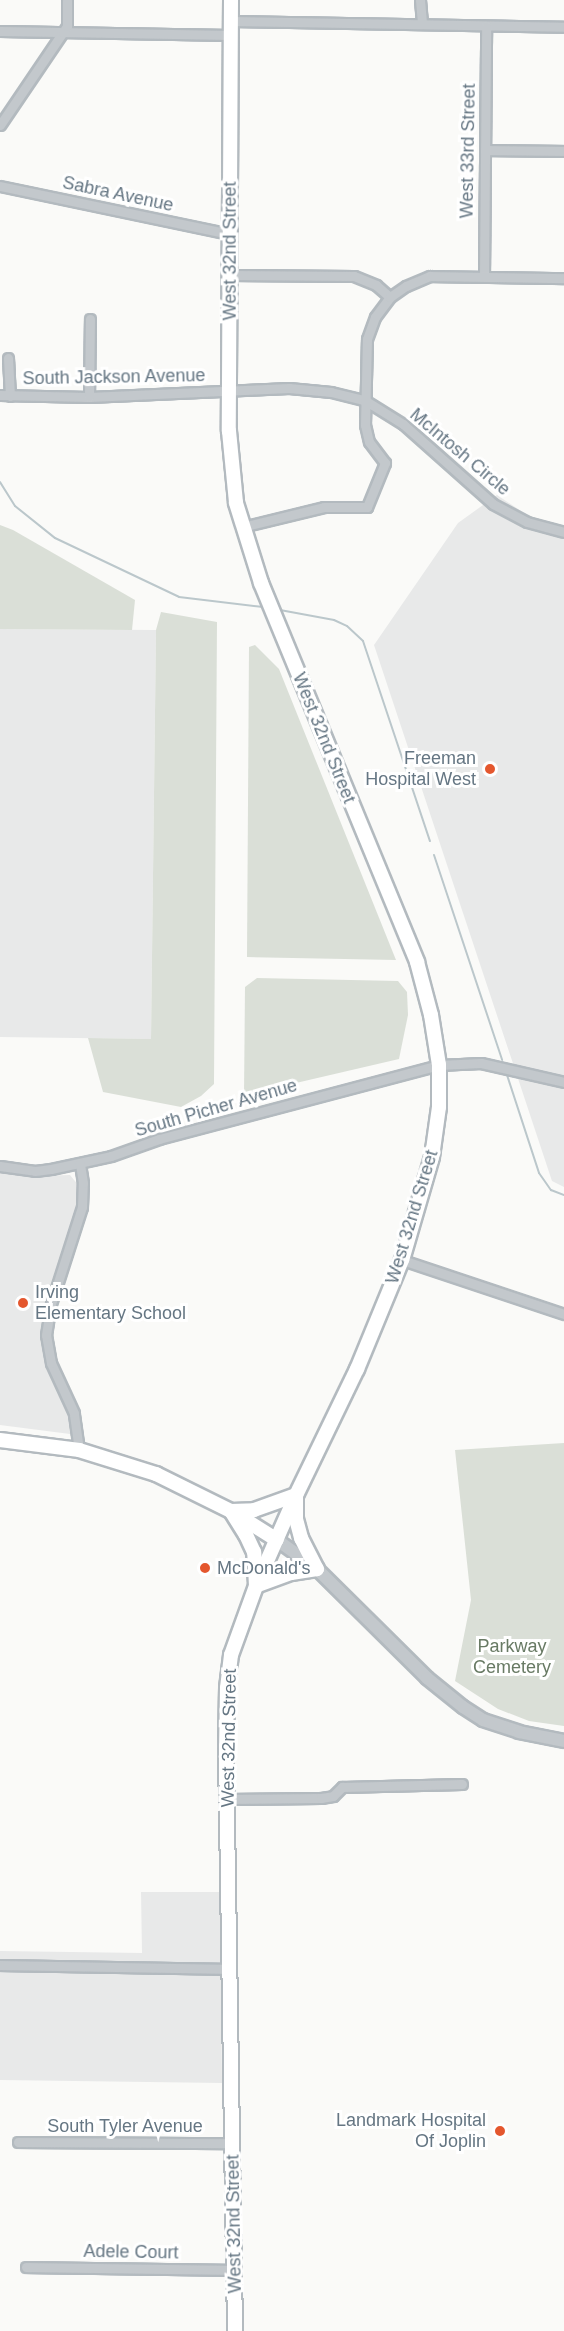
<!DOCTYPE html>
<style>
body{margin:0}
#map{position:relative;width:564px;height:2331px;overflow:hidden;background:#fafaf8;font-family:Arial,sans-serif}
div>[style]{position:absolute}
.built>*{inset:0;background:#e8e9e9}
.green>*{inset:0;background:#dadfd7}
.stream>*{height:2px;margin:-1px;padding:0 1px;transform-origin:1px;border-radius:1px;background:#bbc7cb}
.roads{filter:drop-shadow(2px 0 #b3babf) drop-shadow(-2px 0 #b3babf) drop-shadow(0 2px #b3babf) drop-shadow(0 -2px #b3babf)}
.minor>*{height:9px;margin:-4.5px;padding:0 4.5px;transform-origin:4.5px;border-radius:4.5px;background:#c3c8cc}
.tertiary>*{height:12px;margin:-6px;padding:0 6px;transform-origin:6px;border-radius:6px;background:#c3c8cc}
.secondary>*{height:14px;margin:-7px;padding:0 7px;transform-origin:7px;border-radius:7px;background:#fff}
.dots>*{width:16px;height:16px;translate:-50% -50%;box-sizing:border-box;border:3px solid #fff;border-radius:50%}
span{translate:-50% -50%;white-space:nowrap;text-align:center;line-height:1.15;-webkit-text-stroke:6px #fff;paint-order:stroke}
.street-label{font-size:18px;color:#657683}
.poi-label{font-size:18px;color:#657683}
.right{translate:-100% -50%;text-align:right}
.left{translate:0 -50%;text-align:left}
.park-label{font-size:18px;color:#687a64}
</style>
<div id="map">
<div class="built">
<i style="clip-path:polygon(497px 495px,527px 515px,564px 527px,564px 1187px,552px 1181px,374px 645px,458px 523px)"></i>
<i style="clip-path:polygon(0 629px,156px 630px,151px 1039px,0 1037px)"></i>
<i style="clip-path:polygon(0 1172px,35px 1176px,70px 1175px,79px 1186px,78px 1206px,41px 1327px,45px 1362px,72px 1424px,70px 1434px,0 1425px)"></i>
<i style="clip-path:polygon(141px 1892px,220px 1892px,222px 2083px,0 2080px,0 1951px,142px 1953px)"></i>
</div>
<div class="green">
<i style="clip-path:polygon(0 525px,13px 530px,135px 600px,132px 630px,0 629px)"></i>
<i style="clip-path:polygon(161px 612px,217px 622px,214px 1084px,201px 1096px,181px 1107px,103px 1092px,88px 1038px,151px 1039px,156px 630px)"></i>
<i style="clip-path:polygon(255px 645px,279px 669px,396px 960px,247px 957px,249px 647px)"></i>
<i style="clip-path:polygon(257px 978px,398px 981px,407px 992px,408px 1015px,399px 1059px,244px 1095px,245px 987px)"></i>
<i style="clip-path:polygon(564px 1443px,564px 1726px,529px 1721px,498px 1709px,455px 1681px,471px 1600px,455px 1450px)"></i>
</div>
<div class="stream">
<i style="left:0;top:482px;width:28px;rotate:58deg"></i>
<i style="left:15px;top:506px;width:51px;rotate:38.7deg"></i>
<i style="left:55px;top:538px;width:137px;rotate:25.4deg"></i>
<i style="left:179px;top:597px;width:85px;rotate:6.8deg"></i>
<i style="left:280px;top:610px;width:55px;rotate:10.5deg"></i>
<i style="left:334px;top:620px;width:14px;rotate:25deg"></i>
<i style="left:347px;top:626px;width:22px;rotate:43deg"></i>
<i style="left:363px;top:641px;width:211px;rotate:71.5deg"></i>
<i style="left:434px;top:855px;width:216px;rotate:71.6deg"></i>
<i style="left:507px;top:1075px;width:103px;rotate:71.9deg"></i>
<i style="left:539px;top:1173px;width:21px;rotate:55deg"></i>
<i style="left:551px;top:1190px;width:14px;rotate:21deg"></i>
</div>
<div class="roads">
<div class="minor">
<i style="left:420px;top:0;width:24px;rotate:85deg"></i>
<i style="left:231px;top:21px;width:333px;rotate:1deg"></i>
<i style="left:0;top:31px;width:231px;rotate:1deg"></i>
<i style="left:0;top:125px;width:112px;rotate:-55.9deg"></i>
<i style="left:63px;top:32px;width:7px;rotate:-56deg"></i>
<i style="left:67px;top:26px;width:26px;rotate:-90deg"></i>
<i style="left:485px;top:150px;width:79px;rotate:0.7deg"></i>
<i style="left:0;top:186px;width:235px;rotate:11.8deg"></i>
<i style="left:229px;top:275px;width:125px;rotate:0.5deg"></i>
<i style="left:354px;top:276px;width:24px;rotate:22deg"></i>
<i style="left:376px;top:285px;width:18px;rotate:41deg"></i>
<i style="left:484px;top:276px;width:250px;rotate:-89.5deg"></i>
<i style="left:8px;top:358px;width:38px;rotate:87deg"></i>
<i style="left:0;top:395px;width:89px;rotate:1.3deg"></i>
<i style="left:89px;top:397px;width:200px;rotate:-2.6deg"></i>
<i style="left:289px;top:388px;width:42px;rotate:5.4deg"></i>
<i style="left:331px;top:392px;width:36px;rotate:14deg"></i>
<i style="left:366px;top:401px;width:44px;rotate:31.9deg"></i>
<i style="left:403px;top:424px;width:120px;rotate:41.6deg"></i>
<i style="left:493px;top:504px;width:38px;rotate:28deg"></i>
<i style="left:527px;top:522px;width:38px;rotate:15deg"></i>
<i style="left:89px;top:397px;width:78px;rotate:-89.3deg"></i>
<i style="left:242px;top:527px;width:84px;rotate:-13.7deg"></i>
<i style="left:324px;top:507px;width:43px"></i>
<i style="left:367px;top:507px;width:48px;rotate:-67.8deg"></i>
<i style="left:385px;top:463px;width:26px;rotate:-127deg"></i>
<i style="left:369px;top:442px;width:17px;rotate:-103deg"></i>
<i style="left:365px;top:425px;width:86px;rotate:-88.7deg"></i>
<i style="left:367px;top:339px;width:23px;rotate:-70deg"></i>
<i style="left:375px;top:317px;width:25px;rotate:-53deg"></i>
<i style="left:390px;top:297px;width:19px;rotate:-35deg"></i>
<i style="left:406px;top:286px;width:26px;rotate:-23deg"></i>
<i style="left:430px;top:276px;width:134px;rotate:0.9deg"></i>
<i style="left:0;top:1166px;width:35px;rotate:8deg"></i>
<i style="left:35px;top:1171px;width:16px;rotate:-7deg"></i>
<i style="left:51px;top:1169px;width:61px;rotate:-12.2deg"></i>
<i style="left:111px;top:1156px;width:51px;rotate:-19.5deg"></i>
<i style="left:159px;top:1139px;width:290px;rotate:-14.8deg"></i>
<i style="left:439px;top:1065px;width:42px;rotate:-2.7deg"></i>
<i style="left:481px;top:1063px;width:85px;rotate:12.9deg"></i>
<i style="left:402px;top:1260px;width:171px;rotate:18.4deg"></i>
<i style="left:79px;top:1450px;width:37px;rotate:-98deg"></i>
<i style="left:74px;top:1413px;width:55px;rotate:-114.7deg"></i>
<i style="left:51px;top:1363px;width:28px;rotate:-100deg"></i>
<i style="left:46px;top:1335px;width:31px;rotate:-81deg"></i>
<i style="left:51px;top:1304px;width:102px;rotate:-72.3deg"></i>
<i style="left:82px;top:1207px;width:24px;rotate:-88deg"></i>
<i style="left:83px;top:1183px;width:20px;rotate:-99deg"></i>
<i style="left:227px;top:1799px;width:94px;rotate:-0.6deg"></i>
<i style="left:321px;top:1798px;width:12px;rotate:-9deg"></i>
<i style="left:333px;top:1796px;width:13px;rotate:-45deg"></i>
<i style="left:342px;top:1787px;width:120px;rotate:-1.4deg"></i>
<i style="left:0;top:1965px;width:230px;rotate:1deg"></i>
<i style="left:18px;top:2142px;width:215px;rotate:0.3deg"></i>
<i style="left:26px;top:2267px;width:209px;rotate:0.8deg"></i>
</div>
<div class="tertiary">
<i style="left:277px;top:1540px;width:49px;rotate:35.9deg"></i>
<i style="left:317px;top:1569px;width:155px;rotate:44.7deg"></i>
<i style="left:427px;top:1678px;width:46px;rotate:38.9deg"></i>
<i style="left:463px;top:1707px;width:24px;rotate:33deg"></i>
<i style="left:483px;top:1720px;width:38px;rotate:18deg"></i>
<i style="left:519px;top:1732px;width:46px;rotate:11.3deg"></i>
</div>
<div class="secondary">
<i style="left:231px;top:0;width:431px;rotate:90.3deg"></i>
<i style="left:229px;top:431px;width:72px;rotate:84.4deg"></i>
<i style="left:236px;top:503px;width:84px;rotate:72.6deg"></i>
<i style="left:261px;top:583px;width:410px;rotate:67.6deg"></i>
<i style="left:417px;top:962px;width:55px;rotate:75.2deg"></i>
<i style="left:431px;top:1015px;width:51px;rotate:80.9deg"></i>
<i style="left:439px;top:1065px;width:42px;rotate:90deg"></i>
<i style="left:439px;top:1107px;width:50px;rotate:98deg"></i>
<i style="left:432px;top:1157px;width:107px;rotate:106.2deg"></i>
<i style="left:402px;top:1260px;width:118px;rotate:112.4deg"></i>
<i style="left:357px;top:1369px;width:140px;rotate:115.8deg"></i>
<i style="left:296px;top:1495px;width:99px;rotate:113.7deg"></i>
<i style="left:256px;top:1586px;width:73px;rotate:109.9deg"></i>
<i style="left:231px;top:1655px;width:33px;rotate:97deg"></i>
<i style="left:227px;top:1688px;width:64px;rotate:90.9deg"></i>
<i style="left:226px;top:1752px;width:579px;rotate:89.11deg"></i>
<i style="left:0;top:1440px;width:80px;rotate:7.2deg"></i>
<i style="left:79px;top:1450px;width:81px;rotate:17.3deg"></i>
<i style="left:156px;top:1474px;width:84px;rotate:26.3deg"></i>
<i style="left:231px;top:1511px;width:54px;rotate:32.2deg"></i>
<i style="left:296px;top:1495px;width:24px;rotate:90deg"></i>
<i style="left:296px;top:1519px;width:20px;rotate:75deg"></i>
<i style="left:301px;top:1538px;width:35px;rotate:63deg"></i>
<i style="left:317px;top:1569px;width:26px;rotate:171deg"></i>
<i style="left:291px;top:1573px;width:37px;rotate:160deg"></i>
<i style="left:256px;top:1586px;width:34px;rotate:-93deg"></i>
<i style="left:254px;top:1552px;width:19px;rotate:-115deg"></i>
<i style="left:246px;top:1535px;width:28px;rotate:-122deg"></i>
<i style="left:231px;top:1511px;width:23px;rotate:-2deg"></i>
<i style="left:254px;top:1510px;width:45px;rotate:-19.7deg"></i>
</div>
</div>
<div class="dots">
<i style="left:490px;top:769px;background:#e4572e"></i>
<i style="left:23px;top:1303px;background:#e4572e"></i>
<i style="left:205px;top:1568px;background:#e4572e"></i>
<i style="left:500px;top:2131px;background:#e4572e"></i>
</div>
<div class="street-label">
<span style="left:468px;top:151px;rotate:-89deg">West 33rd Street</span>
<span style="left:118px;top:194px;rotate:12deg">Sabra Avenue</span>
<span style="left:230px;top:251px;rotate:-90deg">West 32nd Street</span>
<span style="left:114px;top:377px;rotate:-1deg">South Jackson Avenue</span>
<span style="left:460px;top:452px;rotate:40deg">McIntosh Circle</span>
<span style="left:324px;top:738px;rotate:68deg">West 32nd Street</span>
<span style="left:216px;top:1108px;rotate:-16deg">South Picher Avenue</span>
<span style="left:412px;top:1217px;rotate:-73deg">West 32nd Street</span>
<span style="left:229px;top:1738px;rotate:-89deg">West 32nd Street</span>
<span style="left:125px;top:2126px">South Tyler Avenue</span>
<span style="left:234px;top:2224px;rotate:-91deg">West 32nd Street</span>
<span style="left:131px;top:2252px;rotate:1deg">Adele Court</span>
</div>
<div class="poi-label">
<span class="right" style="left:476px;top:769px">Freeman<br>Hospital West</span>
<span class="left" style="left:35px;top:1303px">Irving<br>Elementary School</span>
<span class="left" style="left:217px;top:1568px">McDonald's</span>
<span class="right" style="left:486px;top:2131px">Landmark Hospital<br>Of Joplin</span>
</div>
<div class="park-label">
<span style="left:512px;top:1657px">Parkway<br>Cemetery</span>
</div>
</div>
